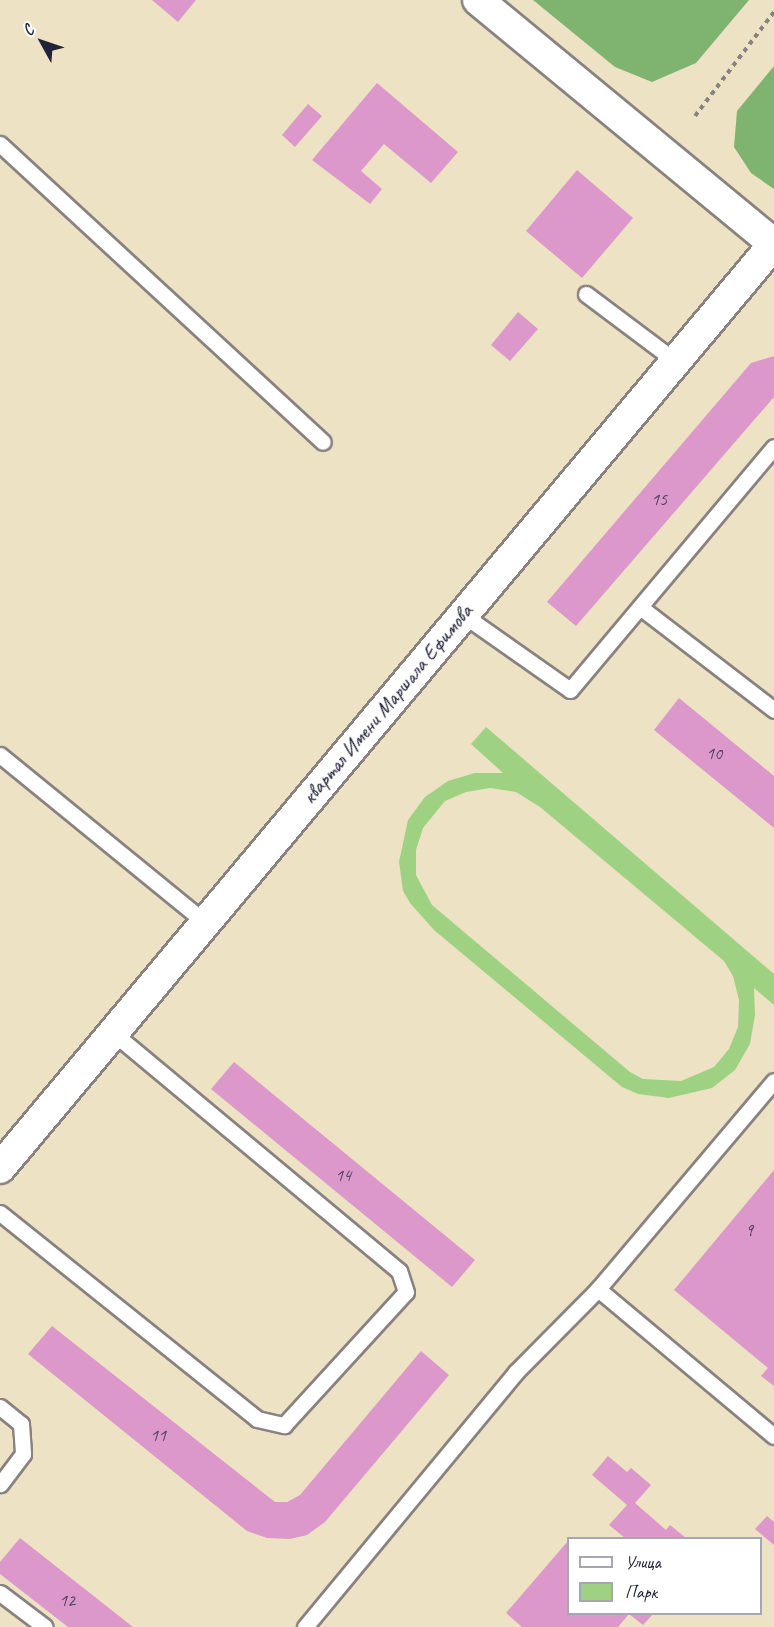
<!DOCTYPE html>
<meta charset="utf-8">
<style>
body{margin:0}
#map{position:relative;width:774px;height:1627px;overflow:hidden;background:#eee2c4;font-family:Caveat,sans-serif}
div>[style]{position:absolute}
.green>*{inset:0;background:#9ed282}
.forest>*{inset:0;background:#7eb470}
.building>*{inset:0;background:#dc98ca}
.path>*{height:4px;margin-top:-2px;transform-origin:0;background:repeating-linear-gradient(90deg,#888280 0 4.5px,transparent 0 9px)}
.roads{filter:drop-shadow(2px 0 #888280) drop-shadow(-2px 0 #888280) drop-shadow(0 2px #888280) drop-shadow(0 -2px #888280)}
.service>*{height:15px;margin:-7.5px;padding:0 7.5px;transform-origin:7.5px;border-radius:7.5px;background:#fff}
.minor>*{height:30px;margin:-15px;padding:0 15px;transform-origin:15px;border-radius:15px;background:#fff}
span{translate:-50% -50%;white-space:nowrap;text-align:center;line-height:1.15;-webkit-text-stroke:5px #fff;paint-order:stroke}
.number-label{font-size:18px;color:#50405f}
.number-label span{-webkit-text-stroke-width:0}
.street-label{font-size:21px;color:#22223b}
.legend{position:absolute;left:567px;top:1537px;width:195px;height:78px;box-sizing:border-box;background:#fff;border:2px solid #a7a7b1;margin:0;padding:8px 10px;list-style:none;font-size:18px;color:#22223b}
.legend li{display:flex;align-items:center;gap:12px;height:30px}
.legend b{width:30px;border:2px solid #a7a7b1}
.north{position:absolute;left:12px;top:12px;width:60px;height:60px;-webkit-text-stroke:4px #fff;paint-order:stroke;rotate:310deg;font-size:16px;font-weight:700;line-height:24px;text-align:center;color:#22223b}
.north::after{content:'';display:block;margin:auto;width:21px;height:27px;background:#22223b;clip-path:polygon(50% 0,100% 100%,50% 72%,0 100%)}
</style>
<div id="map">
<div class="green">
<i style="clip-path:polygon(evenodd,486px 727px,774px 974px,774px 1005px,754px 988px,755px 1015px,750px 1044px,735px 1070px,712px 1088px,669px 1098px,638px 1094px,622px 1087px,434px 930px,410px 903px,403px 891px,399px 862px,408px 820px,425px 797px,448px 781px,475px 773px,503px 773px,471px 744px,486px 727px,490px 788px,516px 792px,540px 807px,724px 961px,733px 976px,739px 1000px,738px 1027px,729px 1049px,714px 1067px,681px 1081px,643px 1079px,630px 1072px,432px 905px,416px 875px,416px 850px,423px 828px,445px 801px,466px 792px,490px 788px)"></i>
</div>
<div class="forest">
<i style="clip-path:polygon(533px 0,749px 0,696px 63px,652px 82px,615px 67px)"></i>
<i style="clip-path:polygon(774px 66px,774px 189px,751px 173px,734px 147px,737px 111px)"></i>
</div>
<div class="building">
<i style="clip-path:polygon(152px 0,196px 0,178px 22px)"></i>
<i style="clip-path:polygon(377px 83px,458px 152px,431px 183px,384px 144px,361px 171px,382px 189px,370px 204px,312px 160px)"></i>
<i style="clip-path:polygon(308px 104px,322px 116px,295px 147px,282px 135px)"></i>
<i style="clip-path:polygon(577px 170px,633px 218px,582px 278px,526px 231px)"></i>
<i style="clip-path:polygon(518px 312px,538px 329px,510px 361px,491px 345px)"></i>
<i style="clip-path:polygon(774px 356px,774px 397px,576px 626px,547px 602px,751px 363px)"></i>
<i style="clip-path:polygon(679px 698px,774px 776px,774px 828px,654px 730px)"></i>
<i style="clip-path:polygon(234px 1062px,475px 1260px,452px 1287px,211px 1089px)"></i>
<i style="clip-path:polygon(774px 1170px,774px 1386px,761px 1376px,768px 1368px,674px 1290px)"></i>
<i style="clip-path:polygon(52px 1326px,275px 1502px,287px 1502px,300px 1495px,421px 1351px,449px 1375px,325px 1522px,307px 1535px,290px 1539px,267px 1538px,247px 1531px,28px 1354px)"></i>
<i style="clip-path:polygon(608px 1456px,627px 1472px,631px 1468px,651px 1485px,635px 1503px,666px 1530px,670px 1525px,686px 1538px,625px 1538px,609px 1525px,627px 1505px,592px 1475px)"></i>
<i style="clip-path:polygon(767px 1516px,774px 1522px,774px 1545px,755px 1529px)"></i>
<i style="clip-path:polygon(20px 1538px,133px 1627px,68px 1627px,0 1574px,0 1562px)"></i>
<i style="clip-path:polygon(568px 1541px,568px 1614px,653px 1614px,643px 1625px,629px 1614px,618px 1627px,522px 1627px,506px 1613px)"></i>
</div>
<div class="path">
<i style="left:695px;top:116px;width:131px;rotate:-52.8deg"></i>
</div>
<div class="roads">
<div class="service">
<i style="left:0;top:144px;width:439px;rotate:42.7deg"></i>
<i style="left:586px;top:294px;width:110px;rotate:36.9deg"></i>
<i style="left:640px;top:607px;width:169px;rotate:37.5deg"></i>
<i style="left:462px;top:614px;width:132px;rotate:35.1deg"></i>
<i style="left:570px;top:690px;width:317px;rotate:-50deg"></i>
<i style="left:0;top:755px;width:264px;rotate:39.2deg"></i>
<i style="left:0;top:1213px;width:329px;rotate:38.7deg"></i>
<i style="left:257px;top:1419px;width:28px;rotate:13deg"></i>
<i style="left:284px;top:1425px;width:180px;rotate:-47.5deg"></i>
<i style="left:406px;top:1292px;width:22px;rotate:-108deg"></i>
<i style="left:399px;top:1271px;width:372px;rotate:-140.2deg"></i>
<i style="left:598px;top:1289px;width:229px;rotate:39.9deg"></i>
<i style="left:0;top:1407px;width:27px;rotate:39deg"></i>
<i style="left:21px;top:1424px;width:30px;rotate:86deg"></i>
<i style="left:23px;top:1454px;width:38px;rotate:127deg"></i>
<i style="left:0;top:1593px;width:56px;rotate:37.1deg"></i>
<i style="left:305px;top:1627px;width:331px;rotate:-50.4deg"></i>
<i style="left:516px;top:1372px;width:117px;rotate:-45.3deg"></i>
<i style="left:598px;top:1289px;width:272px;rotate:-49.8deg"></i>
</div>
<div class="minor">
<i style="left:478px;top:0;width:381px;rotate:39.5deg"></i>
<i style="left:0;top:1168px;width:1205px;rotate:-50.05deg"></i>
</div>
</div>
<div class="number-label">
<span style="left:659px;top:499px">15</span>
<span style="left:714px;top:753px">10</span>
<span style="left:343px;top:1175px">14</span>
<span style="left:749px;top:1230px">9</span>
<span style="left:158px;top:1435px">11</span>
<span style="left:67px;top:1600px">12</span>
</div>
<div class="street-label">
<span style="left:387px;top:704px;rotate:-50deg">квартал Имени Маршала Ефимова</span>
</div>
<ul class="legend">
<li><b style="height:8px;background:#fff"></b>Улица</li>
<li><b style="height:16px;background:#9ed282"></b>Парк</li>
</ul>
<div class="north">С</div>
</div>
